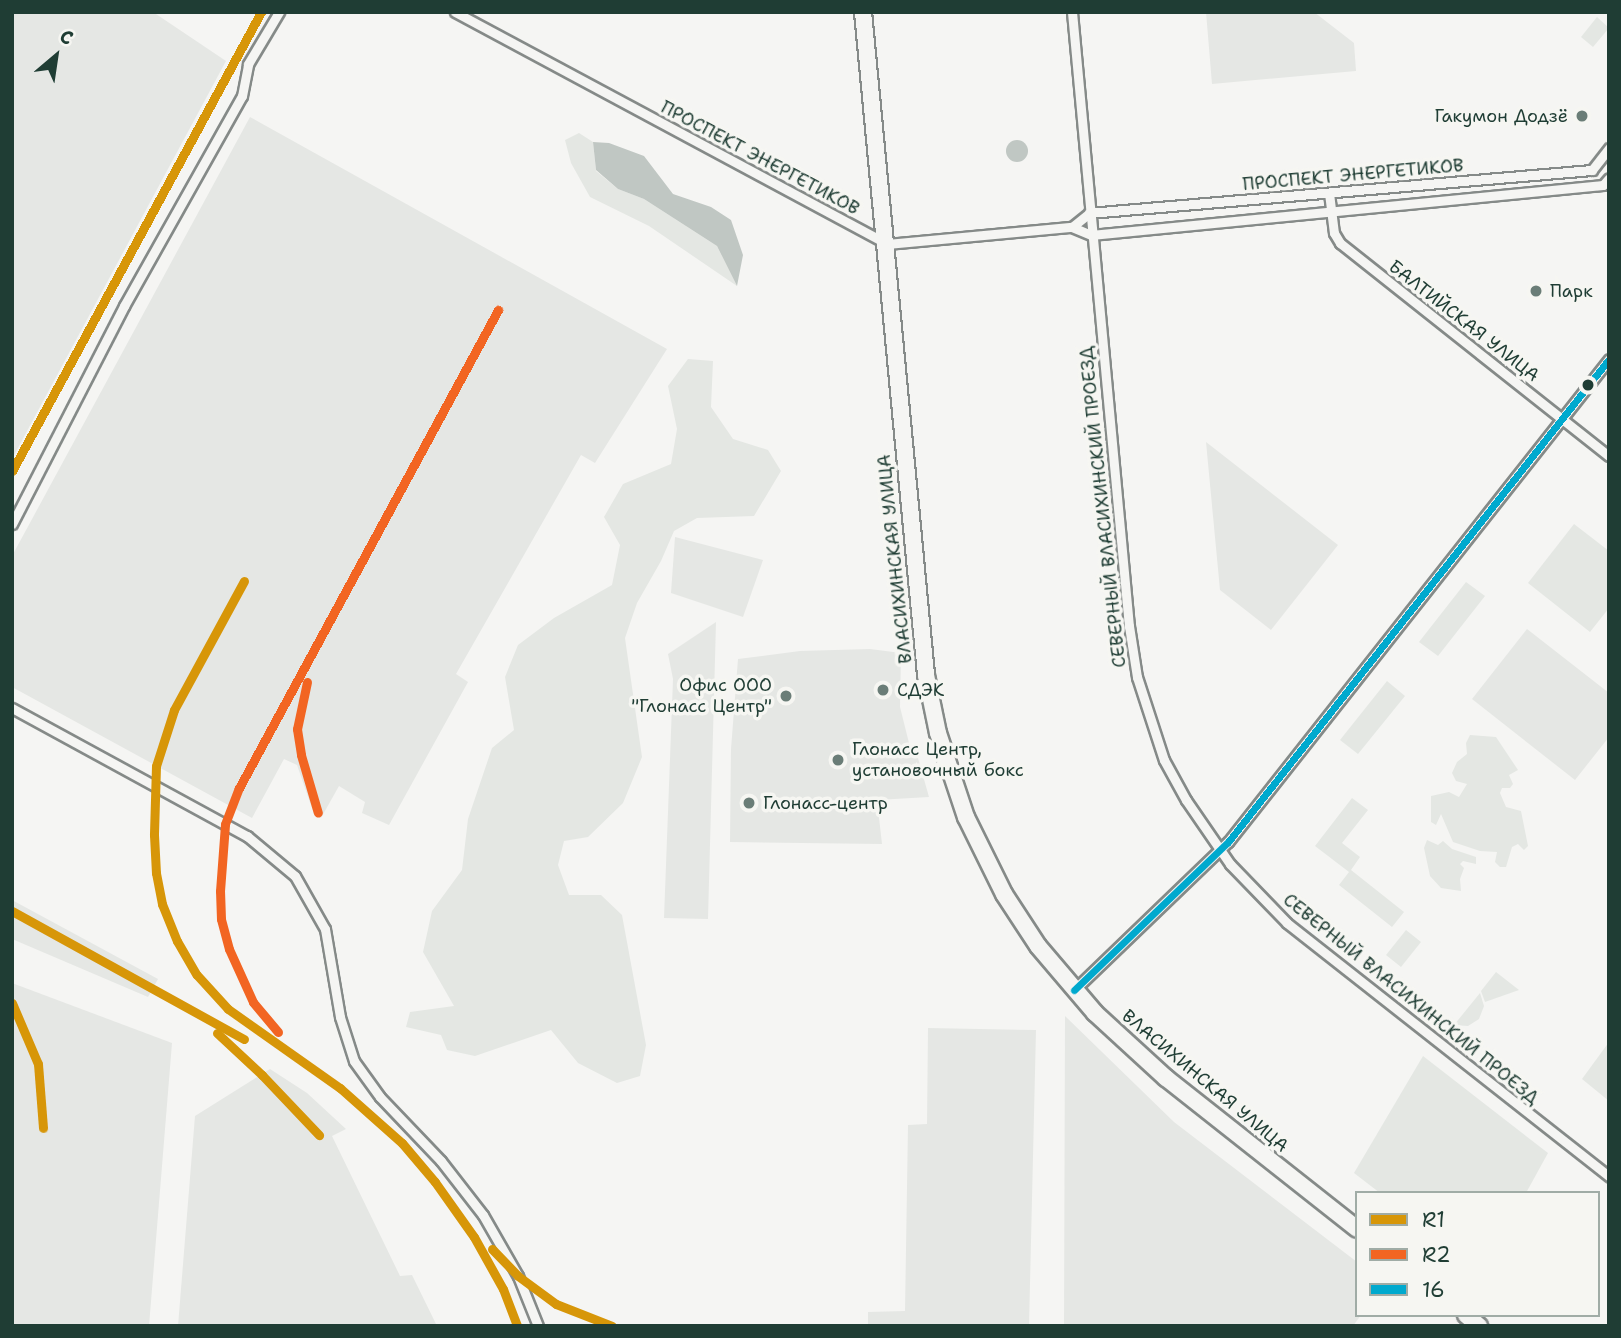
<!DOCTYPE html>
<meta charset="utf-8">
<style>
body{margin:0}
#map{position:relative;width:1621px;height:1338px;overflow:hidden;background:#f5f5f3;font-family:"Shantell Sans",sans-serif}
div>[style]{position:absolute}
.built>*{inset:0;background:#e5e7e4}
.green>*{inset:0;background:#e4e7e3}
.water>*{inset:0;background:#c0c7c3}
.round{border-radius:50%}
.roads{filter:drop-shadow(2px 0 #858a88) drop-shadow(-2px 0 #858a88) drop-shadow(0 2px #858a88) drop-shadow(0 -2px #858a88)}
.street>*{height:9px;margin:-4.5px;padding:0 4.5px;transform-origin:4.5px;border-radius:4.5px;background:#f5f5f3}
.highway>*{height:16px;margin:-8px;padding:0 8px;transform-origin:8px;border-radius:8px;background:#f5f5f3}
.bus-1>*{height:7px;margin:-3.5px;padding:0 3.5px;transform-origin:3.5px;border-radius:3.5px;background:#00a9ce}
.rail-1>*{height:9px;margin:-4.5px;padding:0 4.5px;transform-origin:4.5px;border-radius:4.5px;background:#d79608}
.rail-2>*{height:9px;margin:-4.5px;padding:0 4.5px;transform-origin:4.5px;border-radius:4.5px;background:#f26522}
.dots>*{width:19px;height:19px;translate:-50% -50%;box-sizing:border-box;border:4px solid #f6f6f2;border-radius:50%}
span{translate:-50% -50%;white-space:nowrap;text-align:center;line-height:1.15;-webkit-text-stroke:7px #f6f6f2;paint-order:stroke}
.poi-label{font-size:18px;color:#1f3d34}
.right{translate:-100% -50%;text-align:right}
.left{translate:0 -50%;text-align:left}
.street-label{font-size:18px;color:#1f3d34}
.frame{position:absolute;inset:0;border:14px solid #1f3d34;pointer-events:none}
.legend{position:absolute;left:1355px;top:1191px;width:245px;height:126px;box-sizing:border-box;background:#f6f6f2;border:2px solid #a0aca6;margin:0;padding:9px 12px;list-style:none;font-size:21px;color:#1f3d34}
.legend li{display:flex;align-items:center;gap:14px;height:35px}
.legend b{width:35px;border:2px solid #a0aca6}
.north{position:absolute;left:21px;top:21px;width:70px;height:70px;-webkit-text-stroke:5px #f6f6f2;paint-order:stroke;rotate:29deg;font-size:19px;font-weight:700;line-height:28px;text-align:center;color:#1f3d34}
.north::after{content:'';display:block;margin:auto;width:24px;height:32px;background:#1f3d34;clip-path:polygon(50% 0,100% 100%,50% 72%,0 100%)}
</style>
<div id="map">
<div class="built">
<i style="clip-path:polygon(12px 12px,153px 12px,226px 61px,12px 459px)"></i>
<i style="clip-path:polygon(1206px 12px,1314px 12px,1354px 43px,1356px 71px,1212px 84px)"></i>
<i style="clip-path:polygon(250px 117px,667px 349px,595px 463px,581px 455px,456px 674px,468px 682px,389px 825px,362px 813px,365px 802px,339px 786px,321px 818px,314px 814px,297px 765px,284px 759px,252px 818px,12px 687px,12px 556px)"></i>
<i style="clip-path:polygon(1206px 442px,1338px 545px,1271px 630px,1220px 590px)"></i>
<i style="clip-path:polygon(675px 537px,763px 560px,743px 617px,671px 593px)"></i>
<i style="clip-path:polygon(716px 622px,708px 919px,664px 918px,673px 679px,668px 654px)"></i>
<i style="clip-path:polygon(1527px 629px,1609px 693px,1609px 737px,1575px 780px,1472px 699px)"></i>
<i style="clip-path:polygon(870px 649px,901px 653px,900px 707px,911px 751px,916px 751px,929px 797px,877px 800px,882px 844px,730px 842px,731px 749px,738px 659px,800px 651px)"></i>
<i style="clip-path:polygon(12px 900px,158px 979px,148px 997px,12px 939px)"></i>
<i style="clip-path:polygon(12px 983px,172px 1043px,149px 1326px,12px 1326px)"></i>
<i style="clip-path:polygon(1065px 1016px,1174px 1122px,1357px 1262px,1357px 1315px,1361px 1315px,1353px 1326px,1064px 1326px)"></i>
<i style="clip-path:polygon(928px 1028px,1036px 1030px,1029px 1326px,868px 1326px,868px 1312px,905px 1311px,908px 1125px,927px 1124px)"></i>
<i style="clip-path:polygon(270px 1069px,307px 1093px,346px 1129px,332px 1136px,400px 1276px,412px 1275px,437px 1326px,178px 1326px,195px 1116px)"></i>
</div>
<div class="green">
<i style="clip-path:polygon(1597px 17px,1609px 28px,1593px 47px,1581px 37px)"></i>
<i style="clip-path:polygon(579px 133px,593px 142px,596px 171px,618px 189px,644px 199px,717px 246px,737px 286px,649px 226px,590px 197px,571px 163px,565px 140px)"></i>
<i style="clip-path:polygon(688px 359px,713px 361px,711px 407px,733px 439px,768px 450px,781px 471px,754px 516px,697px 518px,674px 531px,661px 561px,637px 603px,625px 638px,642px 757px,623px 803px,588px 837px,564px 841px,558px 865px,569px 895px,601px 895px,622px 915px,646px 1045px,640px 1076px,617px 1083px,578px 1063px,551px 1030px,475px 1056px,447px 1050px,441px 1035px,406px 1027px,410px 1012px,454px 1006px,423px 952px,432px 911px,462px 870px,468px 819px,492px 748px,514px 730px,505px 677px,518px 645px,554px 618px,612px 585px,620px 545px,604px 517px,623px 484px,671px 464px,677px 429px,668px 386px)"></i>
<i style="clip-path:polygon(1574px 524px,1609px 551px,1609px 608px,1590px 632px,1528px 583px)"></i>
<i style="clip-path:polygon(1466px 582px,1485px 596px,1438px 656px,1419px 642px)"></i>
<i style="clip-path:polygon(1387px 681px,1405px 696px,1358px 754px,1340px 740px)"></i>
<i style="clip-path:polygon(1470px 735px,1496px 737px,1518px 770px,1509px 775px,1513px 784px,1510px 788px,1502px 788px,1500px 793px,1506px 807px,1521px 811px,1528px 846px,1524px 850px,1518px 844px,1512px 847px,1506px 867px,1500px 867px,1495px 862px,1497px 852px,1480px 851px,1453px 842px,1441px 814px,1436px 825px,1431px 822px,1431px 796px,1449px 792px,1459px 797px,1467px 784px,1456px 781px,1452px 773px,1457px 762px,1467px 754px,1466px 743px)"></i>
<i style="clip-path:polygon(1352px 798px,1368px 810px,1342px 843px,1360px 857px,1351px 870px,1404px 912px,1392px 927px,1339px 885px,1349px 872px,1315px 846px)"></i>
<i style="clip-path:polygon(1427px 840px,1438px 845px,1443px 841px,1452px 849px,1476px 857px,1476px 864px,1463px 861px,1460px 864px,1464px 868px,1460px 879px,1461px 891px,1441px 888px,1430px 876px,1424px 848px)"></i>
<i style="clip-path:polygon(1406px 930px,1421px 942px,1401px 967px,1386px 955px)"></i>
<i style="clip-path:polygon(1496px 972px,1519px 990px,1485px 1002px,1481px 991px)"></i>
<i style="clip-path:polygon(1480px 993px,1484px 1006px,1479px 1019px,1468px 1026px,1454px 1025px)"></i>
<i style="clip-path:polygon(1609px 1042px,1609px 1101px,1582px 1079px)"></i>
<i style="clip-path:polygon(1423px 1056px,1548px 1153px,1526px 1193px,1380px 1193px,1354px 1173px)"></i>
</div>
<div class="water">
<i class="round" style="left:1006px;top:140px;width:22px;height:22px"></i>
<i style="clip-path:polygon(593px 142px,609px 143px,644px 156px,673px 194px,711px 207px,731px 220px,743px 255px,737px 286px,717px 246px,644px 199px,618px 189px,596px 170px)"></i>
</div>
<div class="roads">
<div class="street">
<i style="left:455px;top:12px;width:490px;rotate:28.2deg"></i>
<i style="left:887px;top:244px;width:186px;rotate:-5.3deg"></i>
<i style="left:1072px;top:227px;width:21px;rotate:23deg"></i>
<i style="left:1091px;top:235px;width:514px;rotate:-5.58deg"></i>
<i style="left:1603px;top:185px;width:9px;rotate:-49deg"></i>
<i style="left:1072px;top:12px;width:617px;rotate:84.7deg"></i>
<i style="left:1129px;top:626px;width:52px;rotate:81.1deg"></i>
<i style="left:1137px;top:677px;width:87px;rotate:72deg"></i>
<i style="left:1164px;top:760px;width:46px;rotate:61.2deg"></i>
<i style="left:1186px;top:800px;width:78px;rotate:55.5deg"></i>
<i style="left:1230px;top:864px;width:82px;rotate:46deg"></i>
<i style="left:1287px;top:923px;width:410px;rotate:38.2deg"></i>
<i style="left:1329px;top:193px;width:40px;rotate:82.9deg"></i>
<i style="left:1334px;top:233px;width:12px;rotate:59deg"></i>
<i style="left:1340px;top:243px;width:343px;rotate:38.4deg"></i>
<i style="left:1072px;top:227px;width:22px;rotate:-39deg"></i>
<i style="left:1089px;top:213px;width:505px;rotate:-4.89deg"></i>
<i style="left:1592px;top:170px;width:28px;rotate:-52deg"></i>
<i style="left:12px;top:524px;width:245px;rotate:-62.8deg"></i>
<i style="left:124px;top:306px;width:241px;rotate:-60.7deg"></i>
<i style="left:242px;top:96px;width:33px;rotate:-79deg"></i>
<i style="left:248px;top:64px;width:61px;rotate:-59.2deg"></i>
<i style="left:12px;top:708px;width:268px;rotate:28.6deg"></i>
<i style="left:247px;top:836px;width:62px;rotate:39.8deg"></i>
<i style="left:295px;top:876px;width:61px;rotate:60.5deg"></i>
<i style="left:325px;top:929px;width:89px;rotate:80.3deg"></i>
<i style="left:340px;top:1017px;width:46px;rotate:72.3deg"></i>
<i style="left:354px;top:1061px;width:44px;rotate:54.2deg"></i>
<i style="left:380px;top:1097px;width:88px;rotate:46.4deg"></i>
<i style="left:441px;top:1161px;width:68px;rotate:52.1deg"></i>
<i style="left:483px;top:1215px;width:70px;rotate:60.2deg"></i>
<i style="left:518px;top:1276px;width:54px;rotate:68.2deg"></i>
<i style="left:1074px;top:990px;width:214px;rotate:-43.9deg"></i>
<i style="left:1228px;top:842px;width:615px;rotate:-51.73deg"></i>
</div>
<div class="highway">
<i style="left:863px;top:12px;width:666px;rotate:84.57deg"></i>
<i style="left:926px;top:675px;width:59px;rotate:78.3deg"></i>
<i style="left:938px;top:733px;width:89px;rotate:71.6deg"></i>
<i style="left:966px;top:817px;width:86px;rotate:63.7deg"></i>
<i style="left:1004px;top:894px;width:62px;rotate:56.8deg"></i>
<i style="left:1038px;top:946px;width:88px;rotate:49.6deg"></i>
<i style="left:1095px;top:1013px;width:96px;rotate:42.5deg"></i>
<i style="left:1166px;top:1078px;width:243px;rotate:38.3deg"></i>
<i style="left:1466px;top:1315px;width:17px;rotate:40deg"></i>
</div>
</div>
<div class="bus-1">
<i style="left:1074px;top:990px;width:214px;rotate:-43.9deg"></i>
<i style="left:1228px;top:842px;width:615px;rotate:-51.73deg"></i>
</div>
<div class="rail-1">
<i style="left:12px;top:471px;width:522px;rotate:-61.52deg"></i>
<i style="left:244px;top:581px;width:147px;rotate:118.5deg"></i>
<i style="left:174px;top:710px;width:59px;rotate:107.8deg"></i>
<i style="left:156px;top:766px;width:69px;rotate:91.7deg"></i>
<i style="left:154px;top:835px;width:38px;rotate:87deg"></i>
<i style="left:156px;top:873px;width:32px;rotate:79deg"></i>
<i style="left:162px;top:904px;width:40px;rotate:68deg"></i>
<i style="left:177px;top:941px;width:39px;rotate:60deg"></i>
<i style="left:197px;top:975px;width:46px;rotate:47.6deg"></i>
<i style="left:228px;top:1009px;width:137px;rotate:35.2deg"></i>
<i style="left:340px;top:1088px;width:83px;rotate:41.6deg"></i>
<i style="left:402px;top:1143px;width:51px;rotate:49.8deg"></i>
<i style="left:435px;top:1182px;width:67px;rotate:54.7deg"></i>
<i style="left:474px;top:1237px;width:60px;rotate:60.9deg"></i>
<i style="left:503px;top:1289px;width:40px;rotate:69deg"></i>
<i style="left:12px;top:911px;width:265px;rotate:28.9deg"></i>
<i style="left:12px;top:1003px;width:66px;rotate:66.9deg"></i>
<i style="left:38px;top:1064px;width:64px;rotate:85.5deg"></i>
<i style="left:217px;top:1033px;width:62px;rotate:43deg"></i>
<i style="left:262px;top:1075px;width:83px;rotate:46.5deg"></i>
<i style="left:492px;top:1249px;width:37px;rotate:46deg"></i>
<i style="left:518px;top:1276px;width:47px;rotate:36.4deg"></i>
<i style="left:556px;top:1304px;width:60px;rotate:21.4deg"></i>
</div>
<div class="rail-2">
<i style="left:307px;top:682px;width:48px;rotate:102deg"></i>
<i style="left:297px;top:729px;width:26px;rotate:81deg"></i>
<i style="left:301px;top:755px;width:60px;rotate:73.7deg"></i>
<i style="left:278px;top:1032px;width:39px;rotate:-130deg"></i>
<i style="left:253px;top:1002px;width:58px;rotate:-114.4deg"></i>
<i style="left:229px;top:949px;width:31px;rotate:-105deg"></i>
<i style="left:221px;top:919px;width:28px;rotate:-92deg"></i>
<i style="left:220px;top:891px;width:67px;rotate:-85.7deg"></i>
<i style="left:225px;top:824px;width:39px;rotate:-69deg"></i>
<i style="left:239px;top:788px;width:544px;rotate:-61.55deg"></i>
</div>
<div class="dots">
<i style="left:1582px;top:116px;background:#6a7d77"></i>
<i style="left:1536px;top:291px;background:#6a7d77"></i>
<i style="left:1588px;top:385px;background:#1f3d34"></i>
<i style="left:883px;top:690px;background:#6a7d77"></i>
<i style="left:786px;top:696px;background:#6a7d77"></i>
<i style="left:838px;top:760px;background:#6a7d77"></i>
<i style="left:749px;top:803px;background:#6a7d77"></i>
</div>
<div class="poi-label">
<span class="right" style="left:1568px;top:116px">Гакумон Додзё</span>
<span class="left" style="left:1550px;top:291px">Парк</span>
<span class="right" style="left:772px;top:696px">Офис ООО<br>"Глонасс Центр"</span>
<span class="left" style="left:897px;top:690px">СДЭК</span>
<span class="left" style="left:852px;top:760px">Глонасс Центр,<br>установочный бокс</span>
<span class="left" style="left:763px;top:803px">Глонасс-центр</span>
</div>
<div class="street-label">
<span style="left:760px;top:158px;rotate:28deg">ПРОСПЕКТ ЭНЕРГЕТИКОВ</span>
<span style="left:1353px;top:175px;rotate:-5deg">ПРОСПЕКТ ЭНЕРГЕТИКОВ</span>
<span style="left:1464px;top:321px;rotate:38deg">БАЛТИЙСКАЯ УЛИЦА</span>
<span style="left:1103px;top:507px;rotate:-96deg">СЕВЕРНЫЙ ВЛАСИХИНСКИЙ ПРОЕЗД</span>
<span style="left:895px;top:559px;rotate:-96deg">ВЛАСИХИНСКАЯ УЛИЦА</span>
<span style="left:1411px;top:999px;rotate:39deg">СЕВЕРНЫЙ ВЛАСИХИНСКИЙ ПРОЕЗД</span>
<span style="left:1205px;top:1081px;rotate:40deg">ВЛАСИХИНСКАЯ УЛИЦА</span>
</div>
<div class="frame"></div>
<ul class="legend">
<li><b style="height:9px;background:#d79608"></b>R1</li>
<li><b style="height:9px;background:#f26522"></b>R2</li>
<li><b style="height:9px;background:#00a9ce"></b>16</li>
</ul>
<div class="north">С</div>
</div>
